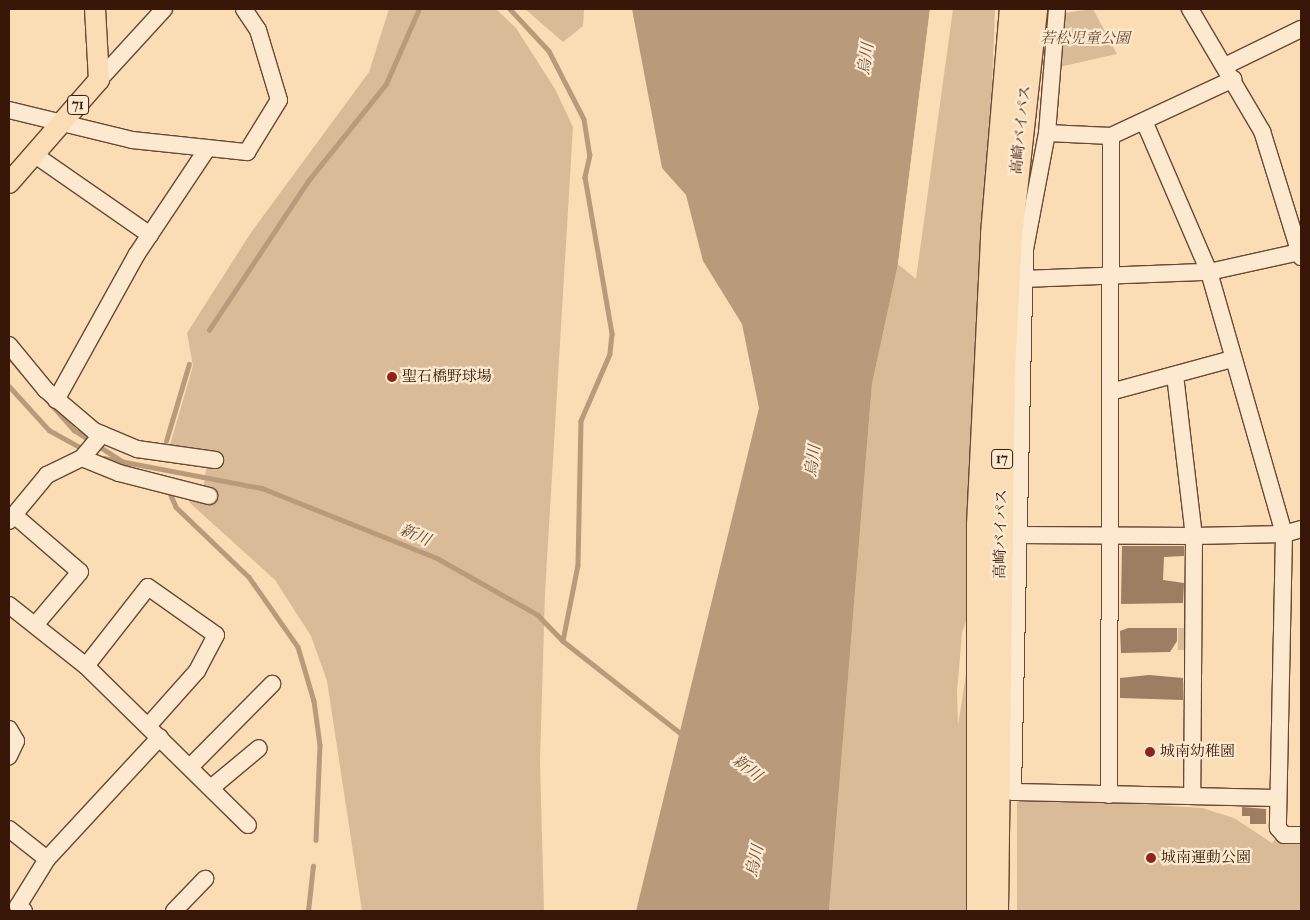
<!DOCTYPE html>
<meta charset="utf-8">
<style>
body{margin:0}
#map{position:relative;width:1310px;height:920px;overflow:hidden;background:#fbddb5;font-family:"IM FELL French Canon","Noto Serif JP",serif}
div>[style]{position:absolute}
.green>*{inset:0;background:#dabb98}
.water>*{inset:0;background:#b99a7b}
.pier>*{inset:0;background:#fbddb5}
.stream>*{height:4.5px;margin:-2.25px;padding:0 2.25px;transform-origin:2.25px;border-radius:2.25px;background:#b99a7b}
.building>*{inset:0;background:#9d7e62}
.roads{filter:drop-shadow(1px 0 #694834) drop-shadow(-1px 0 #694834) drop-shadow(0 1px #694834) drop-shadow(0 -1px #694834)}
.minor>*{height:16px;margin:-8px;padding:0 8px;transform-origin:8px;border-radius:8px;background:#fce9cf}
.major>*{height:20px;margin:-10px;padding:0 10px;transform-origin:10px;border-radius:10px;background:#fbddb5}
.highway>*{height:24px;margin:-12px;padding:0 12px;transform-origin:12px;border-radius:12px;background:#fbddb5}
.dots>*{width:14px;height:14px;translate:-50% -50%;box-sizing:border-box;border:2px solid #fce9cf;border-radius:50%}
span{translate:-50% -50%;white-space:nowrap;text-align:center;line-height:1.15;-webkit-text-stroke:4.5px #fce9cf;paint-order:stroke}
.shield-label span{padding:1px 4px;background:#fce9cf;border:1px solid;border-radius:4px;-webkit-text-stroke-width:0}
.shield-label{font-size:14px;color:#381709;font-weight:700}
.park-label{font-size:15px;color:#694834;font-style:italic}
.street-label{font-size:15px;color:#381709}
.poi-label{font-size:15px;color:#381709}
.left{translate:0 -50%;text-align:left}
.water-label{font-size:16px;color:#6c4b37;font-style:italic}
.frame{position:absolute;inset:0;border:10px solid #381709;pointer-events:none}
</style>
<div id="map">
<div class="green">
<i style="clip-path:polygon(389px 9px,496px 9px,516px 28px,555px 89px,573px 127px,545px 593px,540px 761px,544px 911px,362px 911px,327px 681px,311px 636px,275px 580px,190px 503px,188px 496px,202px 497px,208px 455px,170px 445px,193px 366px,187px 333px,250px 234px,369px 72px)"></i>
<i style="clip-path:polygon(525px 9px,584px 9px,583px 26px,563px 42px)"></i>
<i style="clip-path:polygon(953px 9px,995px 9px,972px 603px,962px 633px,957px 692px,958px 725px,970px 649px,971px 911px,829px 911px,872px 384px,898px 264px,916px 279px)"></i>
<i style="clip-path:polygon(1093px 9px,1117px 54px,1059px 67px,1064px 13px)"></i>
<i style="clip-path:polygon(1178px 628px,1187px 628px,1186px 650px,1178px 650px)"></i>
<i style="clip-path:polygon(1024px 797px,1202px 808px,1234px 818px,1272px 843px,1275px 839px,1301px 841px,1301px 911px,1017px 911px,1017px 803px)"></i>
</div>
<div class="water">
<i style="clip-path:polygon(632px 9px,930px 9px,898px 264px,872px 384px,829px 911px,636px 911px,759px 408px,742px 324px,703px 261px,686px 195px,662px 168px)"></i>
</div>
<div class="pier">
<i style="clip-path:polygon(930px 9px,930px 31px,900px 266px,898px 264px)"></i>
</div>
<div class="stream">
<i style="left:510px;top:9px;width:57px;rotate:47.1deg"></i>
<i style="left:549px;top:51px;width:76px;rotate:62.8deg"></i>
<i style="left:584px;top:119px;width:36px;rotate:81deg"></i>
<i style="left:590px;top:155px;width:23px;rotate:103deg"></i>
<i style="left:585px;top:177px;width:159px;rotate:80.2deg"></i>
<i style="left:612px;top:334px;width:20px;rotate:96deg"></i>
<i style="left:610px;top:354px;width:73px;rotate:113.4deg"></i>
<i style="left:581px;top:421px;width:144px;rotate:91.2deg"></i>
<i style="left:578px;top:565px;width:77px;rotate:101.2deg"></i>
<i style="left:209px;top:330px;width:179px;rotate:-56.4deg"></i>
<i style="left:308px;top:181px;width:124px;rotate:-51.2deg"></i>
<i style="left:386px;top:84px;width:82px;rotate:-66.3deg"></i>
<i style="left:11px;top:359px;width:95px;rotate:48.4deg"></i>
<i style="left:74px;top:430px;width:64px;rotate:32.9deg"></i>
<i style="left:9px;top:386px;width:59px;rotate:47.7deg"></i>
<i style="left:49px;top:430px;width:41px;rotate:29.1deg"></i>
<i style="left:166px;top:441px;width:80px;rotate:-73.4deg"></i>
<i style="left:104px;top:458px;width:161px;rotate:10.8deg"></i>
<i style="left:262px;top:488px;width:188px;rotate:21.8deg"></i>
<i style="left:437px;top:558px;width:116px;rotate:29.4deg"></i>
<i style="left:538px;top:615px;width:36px;rotate:46deg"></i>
<i style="left:563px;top:641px;width:152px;rotate:38.1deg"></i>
<i style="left:169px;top:491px;width:17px;rotate:66deg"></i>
<i style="left:176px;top:507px;width:101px;rotate:43.8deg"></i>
<i style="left:249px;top:577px;width:85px;rotate:55deg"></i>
<i style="left:298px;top:647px;width:56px;rotate:73.5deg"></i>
<i style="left:314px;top:701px;width:44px;rotate:82.2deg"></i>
<i style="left:320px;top:745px;width:95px;rotate:92.4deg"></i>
<i style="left:308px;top:911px;width:45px;rotate:-83.7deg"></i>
</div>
<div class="building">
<i style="clip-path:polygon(1122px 546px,1184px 546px,1184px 556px,1164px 557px,1163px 580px,1184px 583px,1183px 603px,1121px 604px)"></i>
<i style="clip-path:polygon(1128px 628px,1177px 628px,1177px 641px,1170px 652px,1121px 653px,1120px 631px)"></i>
<i style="clip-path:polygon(1149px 675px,1183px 678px,1183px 700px,1120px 698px,1120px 678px)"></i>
<i style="clip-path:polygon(1242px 807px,1266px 809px,1266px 824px,1250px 824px,1250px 816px,1242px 816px)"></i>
</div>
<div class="roads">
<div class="minor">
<i style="left:1057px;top:9px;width:124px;rotate:94.6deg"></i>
<i style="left:1047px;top:133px;width:118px;rotate:100.7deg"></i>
<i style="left:1025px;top:249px;width:543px;rotate:91.27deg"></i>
<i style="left:1013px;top:792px;width:265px;rotate:1.3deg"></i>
<i style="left:1190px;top:9px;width:142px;rotate:59.5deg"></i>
<i style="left:1262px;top:131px;width:132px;rotate:72.8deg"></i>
<i style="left:1225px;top:66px;width:85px;rotate:-26deg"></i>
<i style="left:99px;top:80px;width:96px;rotate:-47.5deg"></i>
<i style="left:9px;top:110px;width:127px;rotate:13.7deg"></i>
<i style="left:132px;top:140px;width:116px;rotate:6deg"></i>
<i style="left:247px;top:152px;width:61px;rotate:-58.4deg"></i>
<i style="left:279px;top:100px;width:73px;rotate:-106.7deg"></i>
<i style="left:258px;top:30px;width:25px;rotate:-124deg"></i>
<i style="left:1144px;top:121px;width:164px;rotate:66.7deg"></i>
<i style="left:1209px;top:272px;width:273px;rotate:74deg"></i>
<i style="left:1284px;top:534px;width:294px;rotate:91.2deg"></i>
<i style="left:1278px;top:828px;width:9px;rotate:49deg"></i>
<i style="left:1284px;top:835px;width:17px"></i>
<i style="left:1047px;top:133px;width:64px;rotate:2.7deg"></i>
<i style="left:1111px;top:136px;width:135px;rotate:-25deg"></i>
<i style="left:35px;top:155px;width:140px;rotate:34.8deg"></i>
<i style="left:1023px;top:279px;width:186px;rotate:-2.2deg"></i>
<i style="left:1209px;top:272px;width:92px;rotate:-12.5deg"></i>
<i style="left:9px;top:345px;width:58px;rotate:50.6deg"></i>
<i style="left:46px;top:390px;width:63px;rotate:40.5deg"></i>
<i style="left:94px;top:431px;width:47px;rotate:22.7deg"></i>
<i style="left:137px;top:449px;width:79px;rotate:8deg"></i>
<i style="left:1175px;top:375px;width:162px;rotate:83.3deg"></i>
<i style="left:1194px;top:536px;width:260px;rotate:90.4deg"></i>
<i style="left:1114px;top:391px;width:122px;rotate:-15.2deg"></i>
<i style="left:56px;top:400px;width:167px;rotate:-61deg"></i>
<i style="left:137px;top:254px;width:126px;rotate:-56.3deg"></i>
<i style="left:82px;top:458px;width:31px;rotate:-50deg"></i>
<i style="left:14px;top:515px;width:87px;rotate:40.8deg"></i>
<i style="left:80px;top:572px;width:68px;rotate:130.2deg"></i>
<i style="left:9px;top:521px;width:60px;rotate:-50.4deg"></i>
<i style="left:47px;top:475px;width:39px;rotate:-26deg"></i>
<i style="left:82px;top:458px;width:40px;rotate:22deg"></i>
<i style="left:119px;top:473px;width:93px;rotate:14.3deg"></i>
<i style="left:1015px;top:535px;width:179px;rotate:0.3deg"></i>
<i style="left:1194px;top:536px;width:90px;rotate:-1.3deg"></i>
<i style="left:1284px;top:534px;width:18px;rotate:-16deg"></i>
<i style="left:9px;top:605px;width:98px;rotate:38.4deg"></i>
<i style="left:86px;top:666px;width:227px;rotate:44.5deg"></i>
<i style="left:86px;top:666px;width:100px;rotate:-51.9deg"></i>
<i style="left:148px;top:587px;width:83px;rotate:35.2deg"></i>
<i style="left:216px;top:635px;width:41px;rotate:117.8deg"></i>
<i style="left:197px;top:671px;width:74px;rotate:131.7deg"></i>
<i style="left:9px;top:729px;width:14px;rotate:60deg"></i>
<i style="left:16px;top:741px;width:17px;rotate:115deg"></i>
<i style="left:190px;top:767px;width:117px;rotate:-45.3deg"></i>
<i style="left:211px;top:788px;width:62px;rotate:-39.8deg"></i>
<i style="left:1109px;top:795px;width:659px;rotate:-89.83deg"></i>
<i style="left:9px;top:829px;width:48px;rotate:38.3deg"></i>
<i style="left:24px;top:911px;width:8px;rotate:-140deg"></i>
<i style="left:18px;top:906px;width:55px;rotate:-58.3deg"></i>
<i style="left:47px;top:859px;width:166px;rotate:-47.2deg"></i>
<i style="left:174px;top:911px;width:45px;rotate:-45.9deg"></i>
</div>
<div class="major">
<i style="left:9px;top:183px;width:137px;rotate:-48.9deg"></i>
<i style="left:99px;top:80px;width:71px;rotate:-93.2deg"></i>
</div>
<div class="highway">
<i style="left:979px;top:911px;width:386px;rotate:-90deg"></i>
<i style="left:979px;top:525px;width:291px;rotate:-87.2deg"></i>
<i style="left:993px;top:234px;width:226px;rotate:-85.2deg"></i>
<i style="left:996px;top:911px;width:544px;rotate:-89.26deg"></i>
<i style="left:1003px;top:367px;width:130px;rotate:-86.9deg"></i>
<i style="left:1010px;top:237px;width:229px;rotate:-83.7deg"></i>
</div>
</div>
<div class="dots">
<i style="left:392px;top:377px;background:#8f2418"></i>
<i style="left:1150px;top:752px;background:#8f2418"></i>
<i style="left:1151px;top:858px;background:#8f2418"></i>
</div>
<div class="shield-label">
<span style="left:78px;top:105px">71</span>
<span style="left:1002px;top:459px">17</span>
</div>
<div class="park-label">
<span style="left:1085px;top:39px">若松児童公園</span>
</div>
<div class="street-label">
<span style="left:1021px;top:130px;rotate:-84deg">高崎バイパス</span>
<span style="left:1001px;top:534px;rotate:-89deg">高崎バイパス</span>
</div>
<div class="poi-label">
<span class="left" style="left:402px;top:377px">聖石橋野球場</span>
<span class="left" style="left:1160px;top:752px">城南幼稚園</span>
<span class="left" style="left:1161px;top:858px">城南運動公園</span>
</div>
<div class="water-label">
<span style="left:866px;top:59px;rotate:-82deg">烏川</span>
<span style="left:813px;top:461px;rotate:-82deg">烏川</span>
<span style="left:415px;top:535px;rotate:23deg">新川</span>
<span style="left:747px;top:768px;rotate:38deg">新川</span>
<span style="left:755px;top:861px;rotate:-78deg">烏川</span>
</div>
<div class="frame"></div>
</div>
